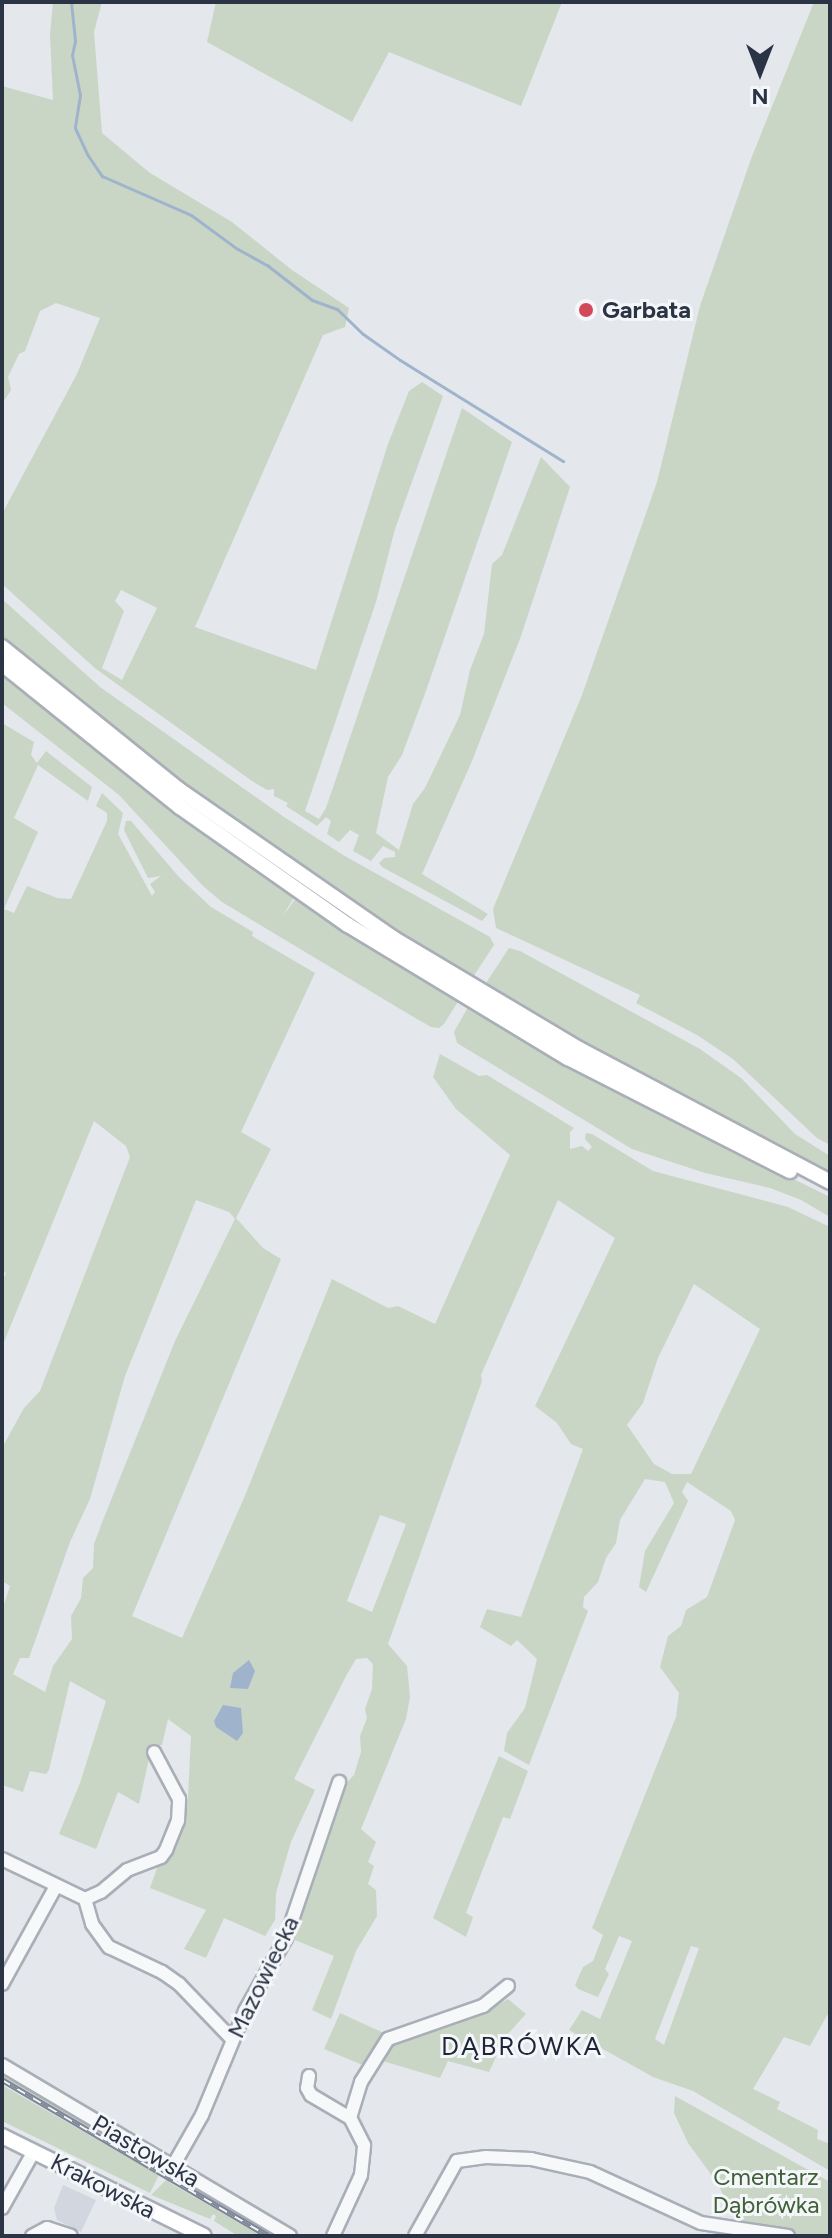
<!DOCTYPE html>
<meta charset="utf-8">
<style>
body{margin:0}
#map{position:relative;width:832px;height:2238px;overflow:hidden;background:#e4e7ec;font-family:Figtree,sans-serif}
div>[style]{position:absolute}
.built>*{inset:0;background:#d2d6de}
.green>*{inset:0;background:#c9d6c5}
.water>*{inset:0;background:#9fb4cc}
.stream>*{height:3px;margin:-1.5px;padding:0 1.5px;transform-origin:1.5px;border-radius:1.5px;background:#9fb4cc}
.roads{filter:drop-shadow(2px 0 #a9aeb7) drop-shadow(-2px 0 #a9aeb7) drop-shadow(0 2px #a9aeb7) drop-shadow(0 -2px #a9aeb7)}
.minor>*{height:12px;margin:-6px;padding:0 6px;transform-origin:6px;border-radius:6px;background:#f7f8fa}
.major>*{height:14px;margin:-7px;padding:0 7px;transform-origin:7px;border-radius:7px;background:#fff}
.rail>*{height:6px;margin-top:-3px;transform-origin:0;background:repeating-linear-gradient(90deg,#f4f6f9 0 9px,#7d8696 0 18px);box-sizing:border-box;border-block:2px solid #7d8696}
.dots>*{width:22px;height:22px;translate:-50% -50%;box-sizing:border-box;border:4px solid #f4f6f9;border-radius:50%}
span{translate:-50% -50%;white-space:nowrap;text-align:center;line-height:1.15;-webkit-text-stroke:6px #f4f6f9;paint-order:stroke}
.poi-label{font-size:24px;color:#2b3445;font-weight:700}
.left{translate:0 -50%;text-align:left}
.street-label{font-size:24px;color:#2b3445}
.park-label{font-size:24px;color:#3f6138}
.neighbourhood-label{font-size:26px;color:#1d2536;letter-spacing:2px}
.frame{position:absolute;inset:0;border:4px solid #2b3445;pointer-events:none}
.north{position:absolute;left:720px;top:32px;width:80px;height:80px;-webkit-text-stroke:6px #f4f6f9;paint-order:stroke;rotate:180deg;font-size:22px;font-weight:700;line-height:32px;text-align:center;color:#2b3445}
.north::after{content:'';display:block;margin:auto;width:28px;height:36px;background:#2b3445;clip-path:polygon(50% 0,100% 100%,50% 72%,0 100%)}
</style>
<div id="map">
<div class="built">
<i style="clip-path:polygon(63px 2185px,96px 2200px,81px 2232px,57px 2220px,54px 2208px)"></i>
</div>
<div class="green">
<i style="clip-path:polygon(evenodd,53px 2px,102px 2px,94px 32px,102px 133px,150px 173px,232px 222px,292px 270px,349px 308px,345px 327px,323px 335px,195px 627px,316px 670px,388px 444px,409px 391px,422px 382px,443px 396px,395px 529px,376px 602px,305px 811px,319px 819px,326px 808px,462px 408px,512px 442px,427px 688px,402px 755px,388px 777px,376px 833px,399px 850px,413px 804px,425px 788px,460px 715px,470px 670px,484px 634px,492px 564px,502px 555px,541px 457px,570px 487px,521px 636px,472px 761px,422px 874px,488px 914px,482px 921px,382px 867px,379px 863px,384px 858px,395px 857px,395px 852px,383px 846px,371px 861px,353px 851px,359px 835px,350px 830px,339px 842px,327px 834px,331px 821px,326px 817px,317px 826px,286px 806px,288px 803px,274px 796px,274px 789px,267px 790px,252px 781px,96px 669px,2px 584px,2px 514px,77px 374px,100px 318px,56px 303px,40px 311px,25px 351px,19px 354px,8px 377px,11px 390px,2px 404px,2px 86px,53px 100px,50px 35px,53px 2px,121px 590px,157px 608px,122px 680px,102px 668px,124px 611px,115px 601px,121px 590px)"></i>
<i style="clip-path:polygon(216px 2px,562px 2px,521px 106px,389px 52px,352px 122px,207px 42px)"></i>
<i style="clip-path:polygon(814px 2px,830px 2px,830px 1145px,817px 1138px,733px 1059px,697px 1035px,636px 1003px,640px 995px,496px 928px,493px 909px,582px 695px,657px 482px,700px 306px,751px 159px)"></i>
<i style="clip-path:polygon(2px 599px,100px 687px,284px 817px,343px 855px,490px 937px,494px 945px,471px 980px,297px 867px,179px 782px,58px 687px,2px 639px)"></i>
<i style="clip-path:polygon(2px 672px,153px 794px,295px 896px,282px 917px,297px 897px,459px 1000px,444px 1024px,439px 1028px,431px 1027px,405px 1012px,222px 902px,203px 886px,119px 795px,2px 703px)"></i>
<i style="clip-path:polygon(evenodd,2px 723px,34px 742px,31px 755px,37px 763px,46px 751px,92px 787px,88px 801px,38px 765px,14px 818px,38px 832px,4px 909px,14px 913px,27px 886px,57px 898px,71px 899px,107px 821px,107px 813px,96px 806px,102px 793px,123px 813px,118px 834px,152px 896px,155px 892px,150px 884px,161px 876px,148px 878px,124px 830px,126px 821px,131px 821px,179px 877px,211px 907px,253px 932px,252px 936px,315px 973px,241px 1132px,271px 1149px,236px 1218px,263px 1248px,281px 1259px,132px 1616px,182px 1638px,244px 1498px,332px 1279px,388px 1308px,398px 1306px,435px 1324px,510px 1155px,456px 1109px,433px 1077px,440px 1054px,479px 1076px,487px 1075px,574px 1128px,570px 1132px,570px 1149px,582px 1146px,588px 1151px,592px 1147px,585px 1139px,586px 1133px,592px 1134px,653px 1171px,788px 1207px,830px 1227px,830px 2010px,810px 2046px,784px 2037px,753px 2089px,780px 2102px,777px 2109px,818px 2130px,817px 2139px,830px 2144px,830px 2171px,693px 2091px,653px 2077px,569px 2030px,582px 2010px,600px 2019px,632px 1941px,619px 1936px,605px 1969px,609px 1974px,598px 1997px,578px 1989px,575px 1985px,583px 1967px,593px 1961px,603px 1935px,592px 1928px,676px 1717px,679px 1693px,660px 1667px,668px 1636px,681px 1626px,686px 1610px,707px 1597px,735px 1520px,731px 1511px,687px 1482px,682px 1492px,688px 1501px,646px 1592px,639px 1587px,645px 1551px,674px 1503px,665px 1482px,645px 1479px,620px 1520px,616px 1543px,606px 1558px,598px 1582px,584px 1597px,583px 1607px,588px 1611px,529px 1765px,504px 1751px,507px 1733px,525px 1708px,537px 1659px,517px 1640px,511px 1646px,480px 1627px,487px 1609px,521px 1617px,583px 1449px,571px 1444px,557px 1423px,535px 1406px,615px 1238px,558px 1200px,481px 1375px,482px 1381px,388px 1644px,407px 1666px,410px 1697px,406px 1719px,361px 1829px,376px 1842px,368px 1862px,374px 1866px,368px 1884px,376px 1890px,377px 1916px,356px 1951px,331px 2019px,312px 2010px,334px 1956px,290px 1938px,341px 1788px,354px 1775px,361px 1752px,360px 1736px,367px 1718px,365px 1709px,372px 1689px,373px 1664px,367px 1658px,356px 1659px,346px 1676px,294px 1779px,315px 1790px,291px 1842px,276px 1893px,275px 1920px,265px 1936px,224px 1918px,206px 1958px,184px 1949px,206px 1910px,150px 1888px,158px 1865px,168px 1857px,188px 1798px,191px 1736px,168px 1719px,162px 1745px,152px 1745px,139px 1804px,118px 1792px,96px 1849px,59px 1834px,80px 1783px,106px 1701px,70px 1681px,49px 1770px,46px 1774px,30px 1771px,23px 1792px,2px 1785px,2px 1611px,10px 1586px,2px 1581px,2px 1448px,24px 1408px,40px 1391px,130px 1157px,126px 1146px,94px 1121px,2px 1347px,2px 1282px,6px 1273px,2px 1271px,2px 723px,196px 1200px,229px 1212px,235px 1219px,175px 1341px,103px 1520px,94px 1544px,93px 1568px,83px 1578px,81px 1598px,71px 1616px,72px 1639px,53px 1666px,45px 1692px,13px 1674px,20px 1658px,29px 1658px,70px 1542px,90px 1499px,125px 1376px,196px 1200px,2px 723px,694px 1284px,760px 1329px,691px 1474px,672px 1474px,654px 1464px,627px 1425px,643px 1403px,658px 1358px,694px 1284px,2px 723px,380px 1515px,406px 1524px,372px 1612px,347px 1601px,380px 1515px,2px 723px,691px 1946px,699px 1948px,664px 2045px,655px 2039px,691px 1946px)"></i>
<i style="clip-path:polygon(509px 948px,520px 951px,700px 1049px,741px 1078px,795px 1134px,830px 1156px,830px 1174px,558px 1030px,484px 986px)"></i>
<i style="clip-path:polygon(468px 1007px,619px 1093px,830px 1197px,830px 1217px,801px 1200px,770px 1188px,705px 1173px,632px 1149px,457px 1043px,454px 1032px)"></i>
<i style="clip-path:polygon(499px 1756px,528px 1771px,510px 1819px,503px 1817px,466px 1913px,473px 1917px,466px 1937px,433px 1918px)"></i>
<i style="clip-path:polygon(508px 1999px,526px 2014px,505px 2037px,489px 2072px,448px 2061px,440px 2078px,379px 2060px,391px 2041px,489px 2010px)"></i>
<i style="clip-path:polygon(340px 2013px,386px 2034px,365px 2066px,324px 2049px)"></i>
<i style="clip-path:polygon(2px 2070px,168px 2169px,167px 2173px,2px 2077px)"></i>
<i style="clip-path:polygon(2px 2085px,159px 2175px,150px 2193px,2px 2121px)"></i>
<i style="clip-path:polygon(675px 2096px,830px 2182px,830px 2236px,802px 2236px,738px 2226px,718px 2184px,688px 2143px,674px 2113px)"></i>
<i style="clip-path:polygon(167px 2179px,170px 2183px,262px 2236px,238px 2236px,214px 2221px,216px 2216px,213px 2214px,210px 2219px,151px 2195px)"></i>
</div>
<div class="water">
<i style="clip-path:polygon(249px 1660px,255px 1671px,248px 1689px,230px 1688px,233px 1673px)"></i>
<i style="clip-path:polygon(223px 1705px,241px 1708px,243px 1733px,237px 1741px,216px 1727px,214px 1721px)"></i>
</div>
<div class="stream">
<i style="left:71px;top:2px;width:39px;rotate:84deg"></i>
<i style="left:75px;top:41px;width:14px;rotate:102deg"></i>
<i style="left:72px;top:55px;width:41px;rotate:78.7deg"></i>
<i style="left:80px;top:95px;width:33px;rotate:99deg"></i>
<i style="left:75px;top:128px;width:29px;rotate:65deg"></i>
<i style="left:87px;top:154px;width:27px;rotate:56deg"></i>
<i style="left:102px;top:176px;width:97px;rotate:23.7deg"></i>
<i style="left:191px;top:215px;width:56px;rotate:36.3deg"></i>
<i style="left:236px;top:248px;width:35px;rotate:29deg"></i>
<i style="left:267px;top:265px;width:57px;rotate:37.9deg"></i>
<i style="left:312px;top:300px;width:27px;rotate:20deg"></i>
<i style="left:337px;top:309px;width:36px;rotate:44deg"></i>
<i style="left:363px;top:334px;width:45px;rotate:35.1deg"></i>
<i style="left:400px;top:360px;width:192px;rotate:31.8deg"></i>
</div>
<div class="roads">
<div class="minor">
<i style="left:2px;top:1859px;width:92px;rotate:25.7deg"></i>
<i style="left:85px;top:1899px;width:26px;rotate:74deg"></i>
<i style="left:92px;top:1924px;width:29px;rotate:54deg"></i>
<i style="left:109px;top:1947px;width:59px;rotate:25.3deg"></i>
<i style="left:162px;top:1972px;width:21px;rotate:35deg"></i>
<i style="left:179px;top:1984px;width:76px;rotate:46.1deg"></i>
<i style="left:85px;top:1899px;width:17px;rotate:-24deg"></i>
<i style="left:101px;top:1892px;width:34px;rotate:-40deg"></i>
<i style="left:127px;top:1870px;width:36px;rotate:-21deg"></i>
<i style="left:161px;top:1857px;width:9px;rotate:-54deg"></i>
<i style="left:166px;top:1850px;width:31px;rotate:-68deg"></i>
<i style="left:178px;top:1821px;width:22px;rotate:-87deg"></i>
<i style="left:179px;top:1799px;width:53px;rotate:-118deg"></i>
<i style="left:2px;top:1984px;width:112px;rotate:-61.1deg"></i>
<i style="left:2px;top:2065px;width:335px;rotate:30.7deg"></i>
<i style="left:309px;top:2076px;width:12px;rotate:99deg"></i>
<i style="left:307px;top:2088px;width:8px;rotate:60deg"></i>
<i style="left:311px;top:2095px;width:45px;rotate:30.5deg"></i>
<i style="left:173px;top:2166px;width:59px;rotate:-60.4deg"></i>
<i style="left:202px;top:2115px;width:113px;rotate:-67.5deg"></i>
<i style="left:245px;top:2011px;width:84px;rotate:-60.7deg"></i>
<i style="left:286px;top:1938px;width:165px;rotate:-71.2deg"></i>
<i style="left:2px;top:2208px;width:65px;rotate:-60.7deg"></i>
<i style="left:32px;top:2236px;width:17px;rotate:-28deg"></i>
<i style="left:47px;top:2228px;width:25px;rotate:18deg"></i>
<i style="left:333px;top:2236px;width:67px;rotate:-65.3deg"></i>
<i style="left:361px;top:2175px;width:30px;rotate:-84deg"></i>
<i style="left:364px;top:2145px;width:30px;rotate:-117deg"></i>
<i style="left:350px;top:2118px;width:38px;rotate:-73deg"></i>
<i style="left:361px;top:2082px;width:51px;rotate:-57.9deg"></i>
<i style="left:388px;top:2039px;width:101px;rotate:-19.2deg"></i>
<i style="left:483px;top:2006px;width:32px;rotate:-39deg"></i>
<i style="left:415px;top:2236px;width:86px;rotate:-60.8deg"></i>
<i style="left:457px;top:2161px;width:29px;rotate:-8deg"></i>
<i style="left:486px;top:2157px;width:45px;rotate:2.5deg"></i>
<i style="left:531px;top:2159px;width:60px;rotate:12.4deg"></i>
<i style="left:590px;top:2172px;width:122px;rotate:24.7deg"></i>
<i style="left:701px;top:2223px;width:88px;rotate:8.5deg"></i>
</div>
<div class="major">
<i style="left:2px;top:647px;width:226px;rotate:38.9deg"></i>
<i style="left:178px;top:789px;width:262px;rotate:34.7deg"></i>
<i style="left:393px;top:938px;width:219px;rotate:30.8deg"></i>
<i style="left:581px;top:1050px;width:282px;rotate:27.9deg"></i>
<i style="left:2px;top:664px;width:228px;rotate:38.8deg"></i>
<i style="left:180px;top:807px;width:205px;rotate:35.1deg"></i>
<i style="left:348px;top:925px;width:257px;rotate:31.2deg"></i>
<i style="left:568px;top:1058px;width:249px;rotate:27deg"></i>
<i style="left:2px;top:2136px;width:225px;rotate:26.3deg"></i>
</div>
</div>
<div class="rail">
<i style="left:2px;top:2080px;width:308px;rotate:30.4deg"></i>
</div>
<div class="dots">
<i style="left:586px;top:310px;background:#d1495b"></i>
</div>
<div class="poi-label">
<span class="left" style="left:602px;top:310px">Garbata</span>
</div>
<div class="street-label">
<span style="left:263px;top:1977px;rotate:-64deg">Mazowiecka</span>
<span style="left:146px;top:2151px;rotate:30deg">Piastowska</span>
<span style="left:103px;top:2186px;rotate:27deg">Krakowska</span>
</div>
<div class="park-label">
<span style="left:766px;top:2191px">Cmentarz<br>Dąbrówka</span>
</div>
<div class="neighbourhood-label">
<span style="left:522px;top:2047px">DĄBRÓWKA</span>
</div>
<div class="frame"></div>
<div class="north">N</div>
</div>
